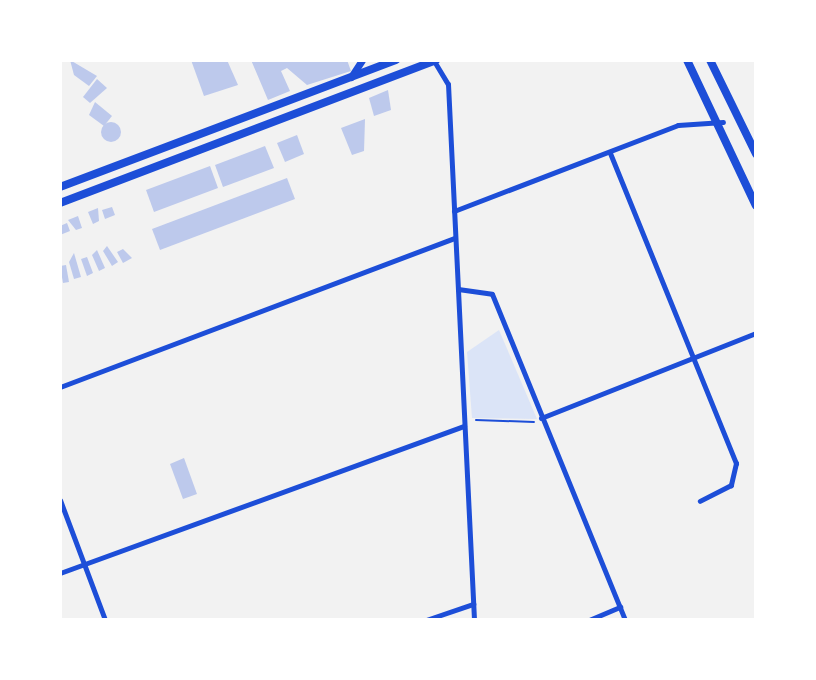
<!DOCTYPE html>
<style>
body{margin:0}
#map{position:relative;width:816px;height:680px;overflow:hidden;background:#f2f2f2;font-family:"Asap Condensed",sans-serif}
div>[style]{position:absolute}
.green>*{inset:0;background:#dbe4f7}
.building>*{inset:0;background:#bdc9ec}
.round{border-radius:50%}
.path>*{height:2px;margin:-1px;padding:0 1px;transform-origin:1px;border-radius:1px;background:#1d4ed8}
.minor>*{height:5px;margin:-2.5px;padding:0 2.5px;transform-origin:2.5px;border-radius:2.5px;background:#1d4ed8}
.secondary>*{height:7px;margin:-3.5px;padding:0 3.5px;transform-origin:3.5px;border-radius:3.5px;background:#1d4ed8}
.trunk>*{height:8px;margin:-4px;padding:0 4px;transform-origin:4px;border-radius:4px;background:#1d4ed8}
span{translate:-50% -50%;white-space:nowrap;text-align:center;line-height:1.15;-webkit-text-stroke:6px #fff;paint-order:stroke}
.frame{position:absolute;inset:0;border:62px solid #fff;pointer-events:none}
</style>
<div id="map">
<div class="green">
<i style="clip-path:polygon(499px 330px,537px 419px,472px 418px,467px 352px)"></i>
</div>
<div class="building">
<i style="clip-path:polygon(70px 60px,97px 76px,89px 86px,74px 75px)"></i>
<i style="clip-path:polygon(191px 60px,227px 60px,238px 85px,204px 96px)"></i>
<i style="clip-path:polygon(251px 60px,347px 60px,351px 71px,307px 85px,287px 68px,281px 71px,290px 91px,268px 100px)"></i>
<i style="clip-path:polygon(97px 79px,107px 88px,90px 103px,83px 97px)"></i>
<i style="clip-path:polygon(388px 90px,391px 110px,374px 116px,369px 98px)"></i>
<i style="clip-path:polygon(95px 102px,112px 116px,104px 126px,89px 115px)"></i>
<i style="clip-path:polygon(365px 119px,364px 151px,352px 155px,341px 128px)"></i>
<i class="round" style="left:101px;top:122px;width:20px;height:20px"></i>
<i style="clip-path:polygon(297px 135px,304px 154px,285px 162px,277px 143px)"></i>
<i style="clip-path:polygon(265px 146px,274px 168px,223px 187px,215px 165px)"></i>
<i style="clip-path:polygon(210px 166px,218px 188px,154px 212px,146px 190px)"></i>
<i style="clip-path:polygon(287px 178px,295px 199px,160px 250px,152px 229px)"></i>
<i style="clip-path:polygon(112px 207px,115px 215px,105px 219px,102px 210px)"></i>
<i style="clip-path:polygon(98px 208px,99px 221px,93px 224px,88px 212px)"></i>
<i style="clip-path:polygon(78px 216px,82px 228px,76px 230px,68px 220px)"></i>
<i style="clip-path:polygon(67px 223px,70px 231px,60px 235px,60px 226px)"></i>
<i style="clip-path:polygon(107px 246px,118px 262px,112px 266px,103px 251px)"></i>
<i style="clip-path:polygon(123px 249px,132px 258px,123px 263px,117px 252px)"></i>
<i style="clip-path:polygon(97px 250px,105px 268px,99px 271px,92px 255px)"></i>
<i style="clip-path:polygon(74px 253px,81px 277px,74px 279px,69px 262px)"></i>
<i style="clip-path:polygon(87px 257px,93px 273px,87px 276px,81px 259px)"></i>
<i style="clip-path:polygon(66px 265px,69px 282px,63px 283px,60px 266px)"></i>
<i style="clip-path:polygon(184px 458px,197px 494px,183px 499px,170px 464px)"></i>
</div>
<div class="path">
<i style="left:476px;top:420px;width:58px;rotate:2deg"></i>
</div>
<div class="minor">
<i style="left:434px;top:61px;width:27px;rotate:59deg"></i>
<i style="left:448px;top:84px;width:537px;rotate:87.22deg"></i>
<i style="left:610px;top:153px;width:335px;rotate:67.9deg"></i>
<i style="left:736px;top:463px;width:23px;rotate:103deg"></i>
<i style="left:731px;top:485px;width:35px;rotate:153deg"></i>
<i style="left:454px;top:211px;width:240px;rotate:-21deg"></i>
<i style="left:678px;top:125px;width:45px;rotate:-3.8deg"></i>
<i style="left:458px;top:289px;width:34px;rotate:8deg"></i>
<i style="left:492px;top:294px;width:352px;rotate:67.8deg"></i>
<i style="left:60px;top:387px;width:422px;rotate:-20.7deg"></i>
<i style="left:541px;top:418px;width:231px;rotate:-21.6deg"></i>
<i style="left:60px;top:500px;width:128px;rotate:69.4deg"></i>
<i style="left:60px;top:573px;width:430px;rotate:-20deg"></i>
<i style="left:426px;top:620px;width:50px;rotate:-18.8deg"></i>
<i style="left:589px;top:620px;width:34px;rotate:-23deg"></i>
</div>
<div class="secondary">
<i style="left:351px;top:77px;width:20px;rotate:-57deg"></i>
</div>
<div class="trunk">
<i style="left:687px;top:60px;width:161px;rotate:64.7deg"></i>
<i style="left:710px;top:60px;width:105px;rotate:63.9deg"></i>
<i style="left:60px;top:187px;width:359px;rotate:-20.7deg"></i>
<i style="left:60px;top:203px;width:402px;rotate:-20.8deg"></i>
</div>
<div class="frame"></div>
</div>
